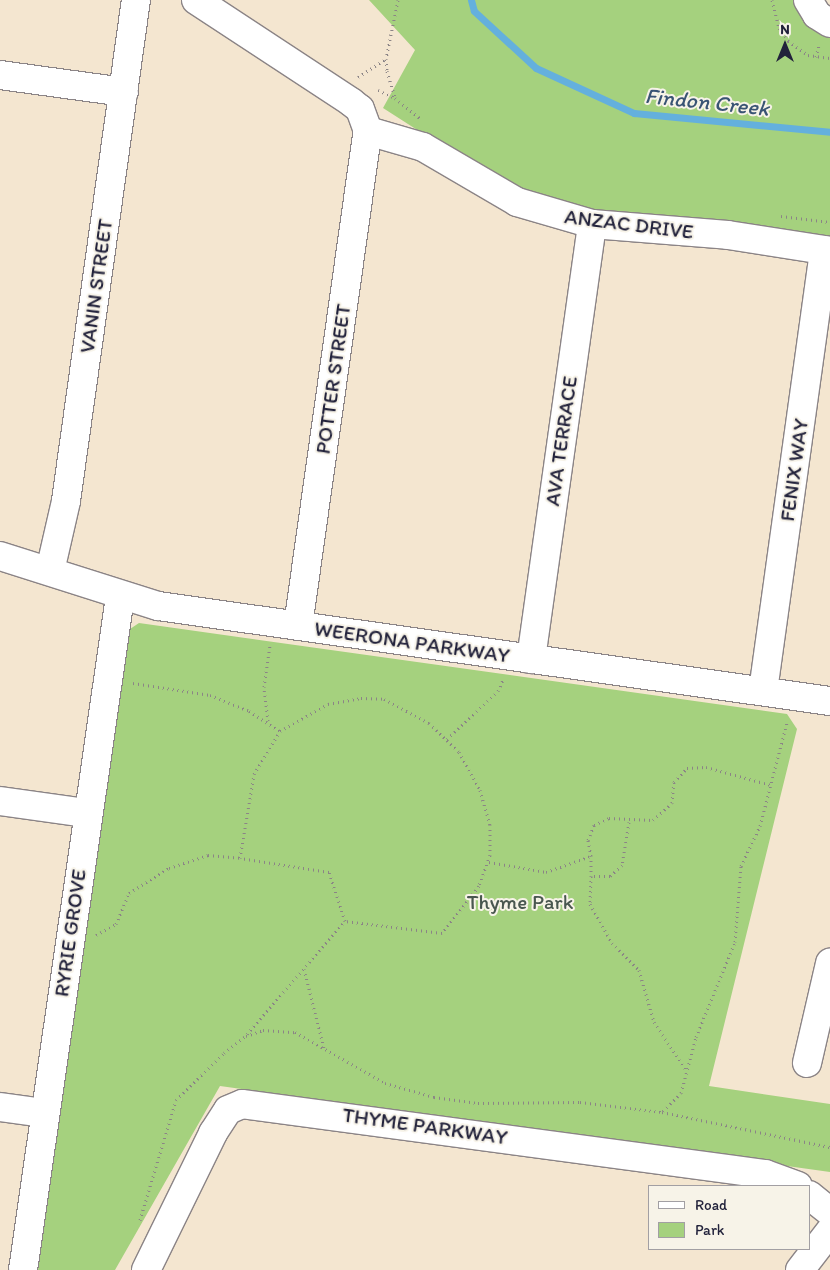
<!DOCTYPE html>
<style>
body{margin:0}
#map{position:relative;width:830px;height:1270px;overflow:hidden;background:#f4e6d0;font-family:Itim,sans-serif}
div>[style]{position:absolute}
.green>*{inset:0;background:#a5d17e}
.stream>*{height:7px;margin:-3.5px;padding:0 3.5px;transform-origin:3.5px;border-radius:3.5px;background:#64b0dd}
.path>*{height:3px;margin-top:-1.5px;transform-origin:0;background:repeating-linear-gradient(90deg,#8b8486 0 1px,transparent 0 5px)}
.roads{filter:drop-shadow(1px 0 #8b8486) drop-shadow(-1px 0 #8b8486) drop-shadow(0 1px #8b8486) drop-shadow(0 -1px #8b8486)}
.minor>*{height:28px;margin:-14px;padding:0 14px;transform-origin:14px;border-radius:14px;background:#fff}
span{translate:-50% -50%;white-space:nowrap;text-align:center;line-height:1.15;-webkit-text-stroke:4px #f7f3e8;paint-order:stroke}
.street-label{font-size:21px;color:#22223b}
.park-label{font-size:21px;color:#49574f}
.water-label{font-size:22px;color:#395474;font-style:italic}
.legend{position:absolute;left:648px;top:1185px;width:162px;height:65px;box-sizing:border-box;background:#f7f3e8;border:1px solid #a29fa3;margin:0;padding:6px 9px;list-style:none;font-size:15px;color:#22223b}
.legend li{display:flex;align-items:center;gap:10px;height:25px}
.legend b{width:25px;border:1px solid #a29fa3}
.north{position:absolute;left:760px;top:20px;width:50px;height:50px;-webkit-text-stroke:4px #f7f3e8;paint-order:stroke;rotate:0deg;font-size:14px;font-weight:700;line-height:20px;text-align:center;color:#22223b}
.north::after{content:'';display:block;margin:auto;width:18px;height:22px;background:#22223b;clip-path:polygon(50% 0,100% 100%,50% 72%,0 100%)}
</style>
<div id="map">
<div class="green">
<i style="clip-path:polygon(369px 0,795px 0,803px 19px,830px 35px,830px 243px,609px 218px,517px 194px,383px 108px,415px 50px)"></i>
<i style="clip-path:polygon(139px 623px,787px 714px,797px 729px,709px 1086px,830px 1104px,830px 1172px,220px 1086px,115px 1270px,38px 1270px,127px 631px)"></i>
</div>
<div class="stream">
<i style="left:471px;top:0;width:11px;rotate:75deg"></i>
<i style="left:474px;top:11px;width:84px;rotate:42.6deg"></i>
<i style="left:536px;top:68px;width:108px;rotate:24.7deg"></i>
<i style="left:634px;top:113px;width:197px;rotate:5.5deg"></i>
</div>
<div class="path">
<i style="left:398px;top:0;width:60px;rotate:101.5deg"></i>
<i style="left:386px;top:59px;width:12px;rotate:85deg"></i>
<i style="left:387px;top:71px;width:28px;rotate:73deg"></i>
<i style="left:395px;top:98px;width:33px;rotate:39deg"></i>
<i style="left:772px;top:0;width:29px;rotate:76deg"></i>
<i style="left:779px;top:28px;width:16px;rotate:55deg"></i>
<i style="left:788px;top:41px;width:24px;rotate:35deg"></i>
<i style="left:808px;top:55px;width:22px;rotate:8deg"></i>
<i style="left:816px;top:57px;width:12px;rotate:-76deg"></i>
<i style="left:358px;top:77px;width:33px;rotate:-33deg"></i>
<i style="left:378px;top:90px;width:19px;rotate:25deg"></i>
<i style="left:781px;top:216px;width:49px;rotate:7deg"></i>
<i style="left:133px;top:683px;width:78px;rotate:8.9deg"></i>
<i style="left:210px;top:695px;width:42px;rotate:22.3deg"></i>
<i style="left:249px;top:711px;width:37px;rotate:33deg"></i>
<i style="left:384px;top:699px;width:51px;rotate:28.1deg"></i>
<i style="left:429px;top:723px;width:42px;rotate:44deg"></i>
<i style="left:459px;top:752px;width:43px;rotate:61.1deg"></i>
<i style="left:480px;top:790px;width:36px;rotate:74deg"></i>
<i style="left:490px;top:825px;width:30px;rotate:90deg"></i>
<i style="left:490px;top:855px;width:33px;rotate:110deg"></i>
<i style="left:479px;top:886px;width:60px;rotate:128.2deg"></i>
<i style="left:442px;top:933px;width:98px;rotate:-172.9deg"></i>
<i style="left:345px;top:921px;width:52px;rotate:-108.1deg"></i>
<i style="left:329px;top:872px;width:90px;rotate:-171.1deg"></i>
<i style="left:240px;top:858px;width:85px;rotate:-80.5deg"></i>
<i style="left:254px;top:774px;width:50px;rotate:-58.8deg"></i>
<i style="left:280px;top:731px;width:55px;rotate:-29.4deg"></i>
<i style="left:328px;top:704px;width:34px;rotate:-10deg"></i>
<i style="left:361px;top:698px;width:23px;rotate:2deg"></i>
<i style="left:268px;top:721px;width:34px;rotate:-97deg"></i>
<i style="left:264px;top:687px;width:42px;rotate:-81.9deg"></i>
<i style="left:447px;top:739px;width:70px;rotate:-43.3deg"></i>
<i style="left:498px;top:691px;width:12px;rotate:-66deg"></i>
<i style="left:629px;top:822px;width:44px;rotate:99.2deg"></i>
<i style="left:622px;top:865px;width:16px;rotate:137deg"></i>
<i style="left:610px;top:876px;width:19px;rotate:180deg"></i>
<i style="left:591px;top:876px;width:28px;rotate:92deg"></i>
<i style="left:590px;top:904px;width:45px;rotate:60.6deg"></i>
<i style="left:612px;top:943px;width:38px;rotate:45deg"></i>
<i style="left:639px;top:970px;width:54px;rotate:73.9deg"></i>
<i style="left:654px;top:1022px;width:58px;rotate:56.3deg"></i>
<i style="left:591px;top:856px;width:20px;rotate:90deg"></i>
<i style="left:489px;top:862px;width:58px;rotate:10deg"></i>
<i style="left:546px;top:872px;width:48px;rotate:-19.6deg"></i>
<i style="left:591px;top:856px;width:16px;rotate:-101deg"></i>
<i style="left:588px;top:840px;width:16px;rotate:-68deg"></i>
<i style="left:594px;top:825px;width:17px;rotate:-25deg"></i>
<i style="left:609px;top:818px;width:44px;rotate:2.6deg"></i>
<i style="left:653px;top:820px;width:25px;rotate:-42deg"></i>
<i style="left:672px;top:803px;width:21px;rotate:-85deg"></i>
<i style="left:674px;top:782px;width:19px;rotate:-47deg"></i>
<i style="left:687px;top:768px;width:19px;rotate:-3deg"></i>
<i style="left:706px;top:767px;width:67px;rotate:15.5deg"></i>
<i style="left:96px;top:935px;width:23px;rotate:-29deg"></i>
<i style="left:116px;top:924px;width:34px;rotate:-67deg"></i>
<i style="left:129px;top:893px;width:47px;rotate:-32deg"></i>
<i style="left:169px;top:868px;width:41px;rotate:-18.4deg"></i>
<i style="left:208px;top:855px;width:32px;rotate:5deg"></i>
<i style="left:304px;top:969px;width:81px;rotate:75.8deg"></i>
<i style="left:247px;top:1034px;width:150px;rotate:-49.1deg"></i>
<i style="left:663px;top:1111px;width:25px;rotate:-45deg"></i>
<i style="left:681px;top:1093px;width:58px;rotate:-75deg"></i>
<i style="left:696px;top:1037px;width:103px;rotate:-67.7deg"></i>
<i style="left:735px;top:942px;width:76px;rotate:-85.5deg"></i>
<i style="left:741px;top:866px;width:44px;rotate:-64.6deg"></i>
<i style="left:760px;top:826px;width:107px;rotate:-75.4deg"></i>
<i style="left:140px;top:1220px;width:125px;rotate:-73.3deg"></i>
<i style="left:176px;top:1100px;width:67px;rotate:-44.4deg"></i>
<i style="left:224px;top:1053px;width:28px;rotate:-38deg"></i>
<i style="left:246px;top:1036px;width:18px;rotate:-19deg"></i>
<i style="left:263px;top:1030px;width:32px;rotate:4deg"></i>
<i style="left:295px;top:1032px;width:103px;rotate:29.5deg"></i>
<i style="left:385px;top:1083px;width:51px;rotate:15.9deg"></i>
<i style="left:434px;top:1097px;width:44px;rotate:7.8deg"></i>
<i style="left:478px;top:1103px;width:102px;rotate:-0.6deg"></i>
<i style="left:580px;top:1102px;width:83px;rotate:7deg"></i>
<i style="left:662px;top:1112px;width:172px;rotate:11.8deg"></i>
</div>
<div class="roads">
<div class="minor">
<i style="left:196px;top:0;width:186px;rotate:33.3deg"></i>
<i style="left:351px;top:102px;width:11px;rotate:38deg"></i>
<i style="left:360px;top:109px;width:23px;rotate:70deg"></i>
<i style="left:368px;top:131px;width:57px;rotate:16.2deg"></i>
<i style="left:423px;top:147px;width:109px;rotate:30.3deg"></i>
<i style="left:517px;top:202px;width:78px;rotate:16.3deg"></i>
<i style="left:592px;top:224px;width:136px;rotate:4.6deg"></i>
<i style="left:728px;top:235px;width:103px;rotate:8.9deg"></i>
<i style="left:808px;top:0;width:17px;rotate:59deg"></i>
<i style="left:817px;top:15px;width:15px;rotate:32deg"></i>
<i style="left:0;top:75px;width:125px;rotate:7.8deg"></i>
<i style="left:0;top:556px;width:166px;rotate:17.6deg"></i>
<i style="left:158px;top:606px;width:679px;rotate:8.05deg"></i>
<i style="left:50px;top:571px;width:72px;rotate:-77.1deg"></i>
<i style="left:66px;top:501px;width:506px;rotate:-82.05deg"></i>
<i style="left:298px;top:626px;width:500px;rotate:-82deg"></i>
<i style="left:531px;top:659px;width:439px;rotate:-82deg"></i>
<i style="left:763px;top:691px;width:445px;rotate:-82.1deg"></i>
<i style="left:0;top:801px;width:88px;rotate:7.9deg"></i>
<i style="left:807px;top:1063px;width:103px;rotate:-77deg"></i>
<i style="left:0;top:1107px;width:44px;rotate:7.8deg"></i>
<i style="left:809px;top:1195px;width:27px;rotate:39deg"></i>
<i style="left:23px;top:1270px;width:680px;rotate:-81.8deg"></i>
<i style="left:146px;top:1270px;width:153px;rotate:-63.9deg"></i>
<i style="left:213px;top:1133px;width:27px;rotate:-57deg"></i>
<i style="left:228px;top:1110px;width:15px;rotate:-23deg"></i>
<i style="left:242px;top:1104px;width:528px;rotate:7.62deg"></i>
<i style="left:765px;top:1174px;width:35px;rotate:20deg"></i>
<i style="left:800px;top:1270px;width:49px;rotate:-52.4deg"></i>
</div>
</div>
<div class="street-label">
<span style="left:629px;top:224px;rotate:7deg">ANZAC DRIVE</span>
<span style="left:96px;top:286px;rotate:-82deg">VANIN STREET</span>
<span style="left:333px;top:379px;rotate:-82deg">POTTER STREET</span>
<span style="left:561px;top:441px;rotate:-82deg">AVA TERRACE</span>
<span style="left:794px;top:470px;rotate:-82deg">FENIX WAY</span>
<span style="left:412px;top:642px;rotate:8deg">WEERONA PARKWAY</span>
<span style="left:70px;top:933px;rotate:-82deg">RYRIE GROVE</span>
<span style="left:425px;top:1126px;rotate:8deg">THYME PARKWAY</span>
</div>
<div class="park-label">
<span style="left:520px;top:902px">Thyme Park</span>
</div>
<div class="water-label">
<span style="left:707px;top:102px;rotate:6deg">Findon Creek</span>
</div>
<ul class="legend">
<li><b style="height:6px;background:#fff"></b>Road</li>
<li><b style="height:14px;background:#a5d17e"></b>Park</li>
</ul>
<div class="north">N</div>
</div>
